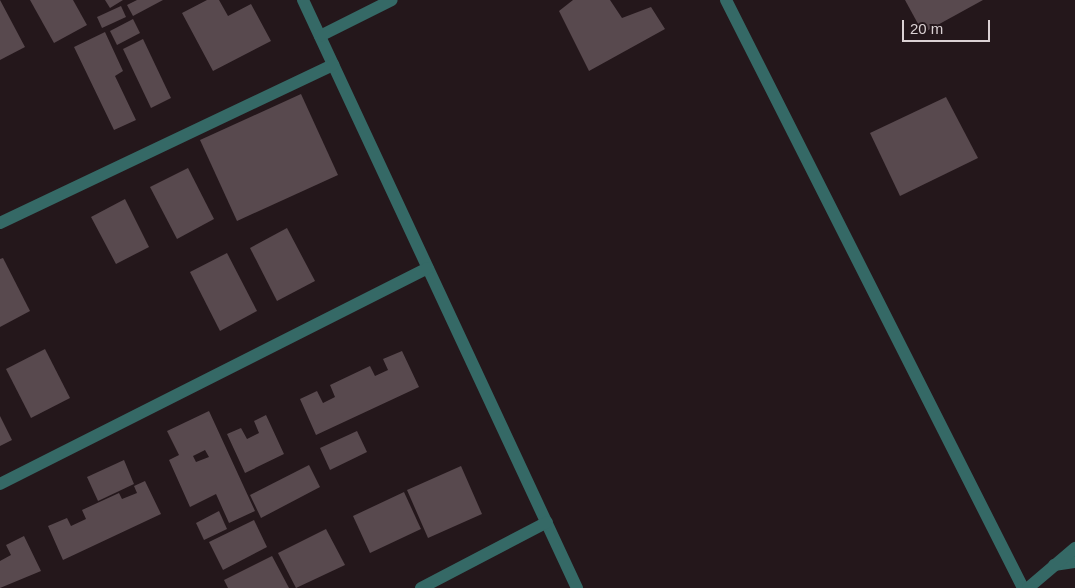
<!DOCTYPE html>
<style>
body{margin:0}
#map{position:relative;width:1075px;height:588px;overflow:hidden;background:#24171b;font-family:Helvetica,sans-serif}
div>[style]{position:absolute}
.building>*{inset:0;background:#58494e}
.minor>*{height:12px;margin:-6px;padding:0 6px;transform-origin:6px;border-radius:6px;background:#356966}
span{translate:-50% -50%;white-space:nowrap;text-align:center;line-height:1.15;-webkit-text-stroke:4.5px #24171b;paint-order:stroke}
.scale{position:absolute;left:902px;top:20px;width:88px;height:22px;box-sizing:border-box;border:2px solid #dbd2d4;border-top:0;padding-left:6px;font-size:15px;line-height:18px;white-space:nowrap;color:#dbd2d4;-webkit-text-stroke:4px #24171b;paint-order:stroke}
</style>
<div id="map">
<div class="building">
<i style="clip-path:polygon(0 0,25px 47px,0 60px)"></i>
<i style="clip-path:polygon(30px 0,73px 0,87px 25px,54px 43px)"></i>
<i style="clip-path:polygon(105px 0,123px 0,110px 8px)"></i>
<i style="clip-path:polygon(137px 0,163px 0,133px 16px,127px 5px)"></i>
<i style="clip-path:polygon(207px 0,219px 0,228px 16px,251px 4px,271px 41px,213px 71px,182px 13px)"></i>
<i style="clip-path:polygon(573px 0,610px 0,622px 18px,651px 7px,665px 29px,589px 71px,559px 11px)"></i>
<i style="clip-path:polygon(905px 0,983px 0,923px 33px)"></i>
<i style="clip-path:polygon(121px 6px,126px 17px,102px 28px,97px 17px)"></i>
<i style="clip-path:polygon(133px 19px,140px 33px,117px 45px,110px 31px)"></i>
<i style="clip-path:polygon(105px 32px,123px 71px,115px 76px,136px 120px,114px 130px,74px 47px)"></i>
<i style="clip-path:polygon(143px 39px,171px 98px,151px 108px,123px 49px)"></i>
<i style="clip-path:polygon(301px 94px,338px 175px,237px 221px,200px 140px)"></i>
<i style="clip-path:polygon(946px 97px,978px 158px,900px 196px,870px 133px)"></i>
<i style="clip-path:polygon(188px 168px,214px 219px,177px 239px,150px 187px)"></i>
<i style="clip-path:polygon(125px 199px,149px 247px,116px 264px,91px 217px)"></i>
<i style="clip-path:polygon(287px 228px,315px 281px,277px 301px,250px 248px)"></i>
<i style="clip-path:polygon(227px 253px,257px 311px,220px 331px,190px 272px)"></i>
<i style="clip-path:polygon(3px 258px,30px 311px,0 327px,0 259px)"></i>
<i style="clip-path:polygon(45px 349px,70px 398px,31px 418px,6px 369px)"></i>
<i style="clip-path:polygon(402px 351px,419px 387px,316px 435px,300px 399px,317px 391px,323px 403px,335px 397px,330px 385px,370px 366px,375px 376px,388px 370px,383px 359px)"></i>
<i style="clip-path:polygon(evenodd,209px 411px,255px 511px,229px 523px,216px 494px,190px 507px,169px 460px,179px 455px,167px 431px,209px 411px,205px 450px,209px 457px,196px 462px,193px 456px,205px 450px)"></i>
<i style="clip-path:polygon(266px 415px,284px 454px,245px 473px,227px 434px,241px 428px,247px 439px,259px 433px,254px 421px)"></i>
<i style="clip-path:polygon(0 416px,12px 440px,0 446px)"></i>
<i style="clip-path:polygon(357px 431px,367px 452px,330px 470px,320px 448px)"></i>
<i style="clip-path:polygon(124px 460px,134px 484px,98px 501px,87px 477px)"></i>
<i style="clip-path:polygon(309px 465px,320px 487px,261px 518px,250px 495px)"></i>
<i style="clip-path:polygon(461px 466px,482px 514px,428px 538px,407px 490px)"></i>
<i style="clip-path:polygon(145px 481px,161px 514px,63px 560px,48px 526px,67px 518px,71px 526px,86px 519px,82px 510px,119px 493px,122px 499px,137px 493px,134px 486px)"></i>
<i style="clip-path:polygon(404px 492px,421px 529px,370px 553px,353px 516px)"></i>
<i style="clip-path:polygon(219px 511px,227px 529px,204px 540px,196px 523px)"></i>
<i style="clip-path:polygon(254px 520px,267px 547px,223px 570px,209px 542px)"></i>
<i style="clip-path:polygon(326px 529px,345px 565px,296px 588px,278px 553px)"></i>
<i style="clip-path:polygon(24px 536px,41px 571px,0 588px,0 561px,11px 555px,6px 545px)"></i>
<i style="clip-path:polygon(272px 556px,289px 588px,228px 588px,224px 580px)"></i>
</div>
<div class="minor">
<i style="left:303px;top:0;width:649px;rotate:65.02deg"></i>
<i style="left:726px;top:0;width:659px;rotate:63.2deg"></i>
<i style="left:320px;top:36px;width:80px;rotate:-26.6deg"></i>
<i style="left:0;top:223px;width:369px;rotate:-25.4deg"></i>
<i style="left:0;top:484px;width:479px;rotate:-26.8deg"></i>
<i style="left:1054px;top:565px;width:21px;rotate:-8deg"></i>
<i style="left:421px;top:588px;width:142px;rotate:-27.6deg"></i>
<i style="left:1028px;top:588px;width:62px;rotate:-40.4deg"></i>
</div>
<div class="scale">20 m</div>
</div>
